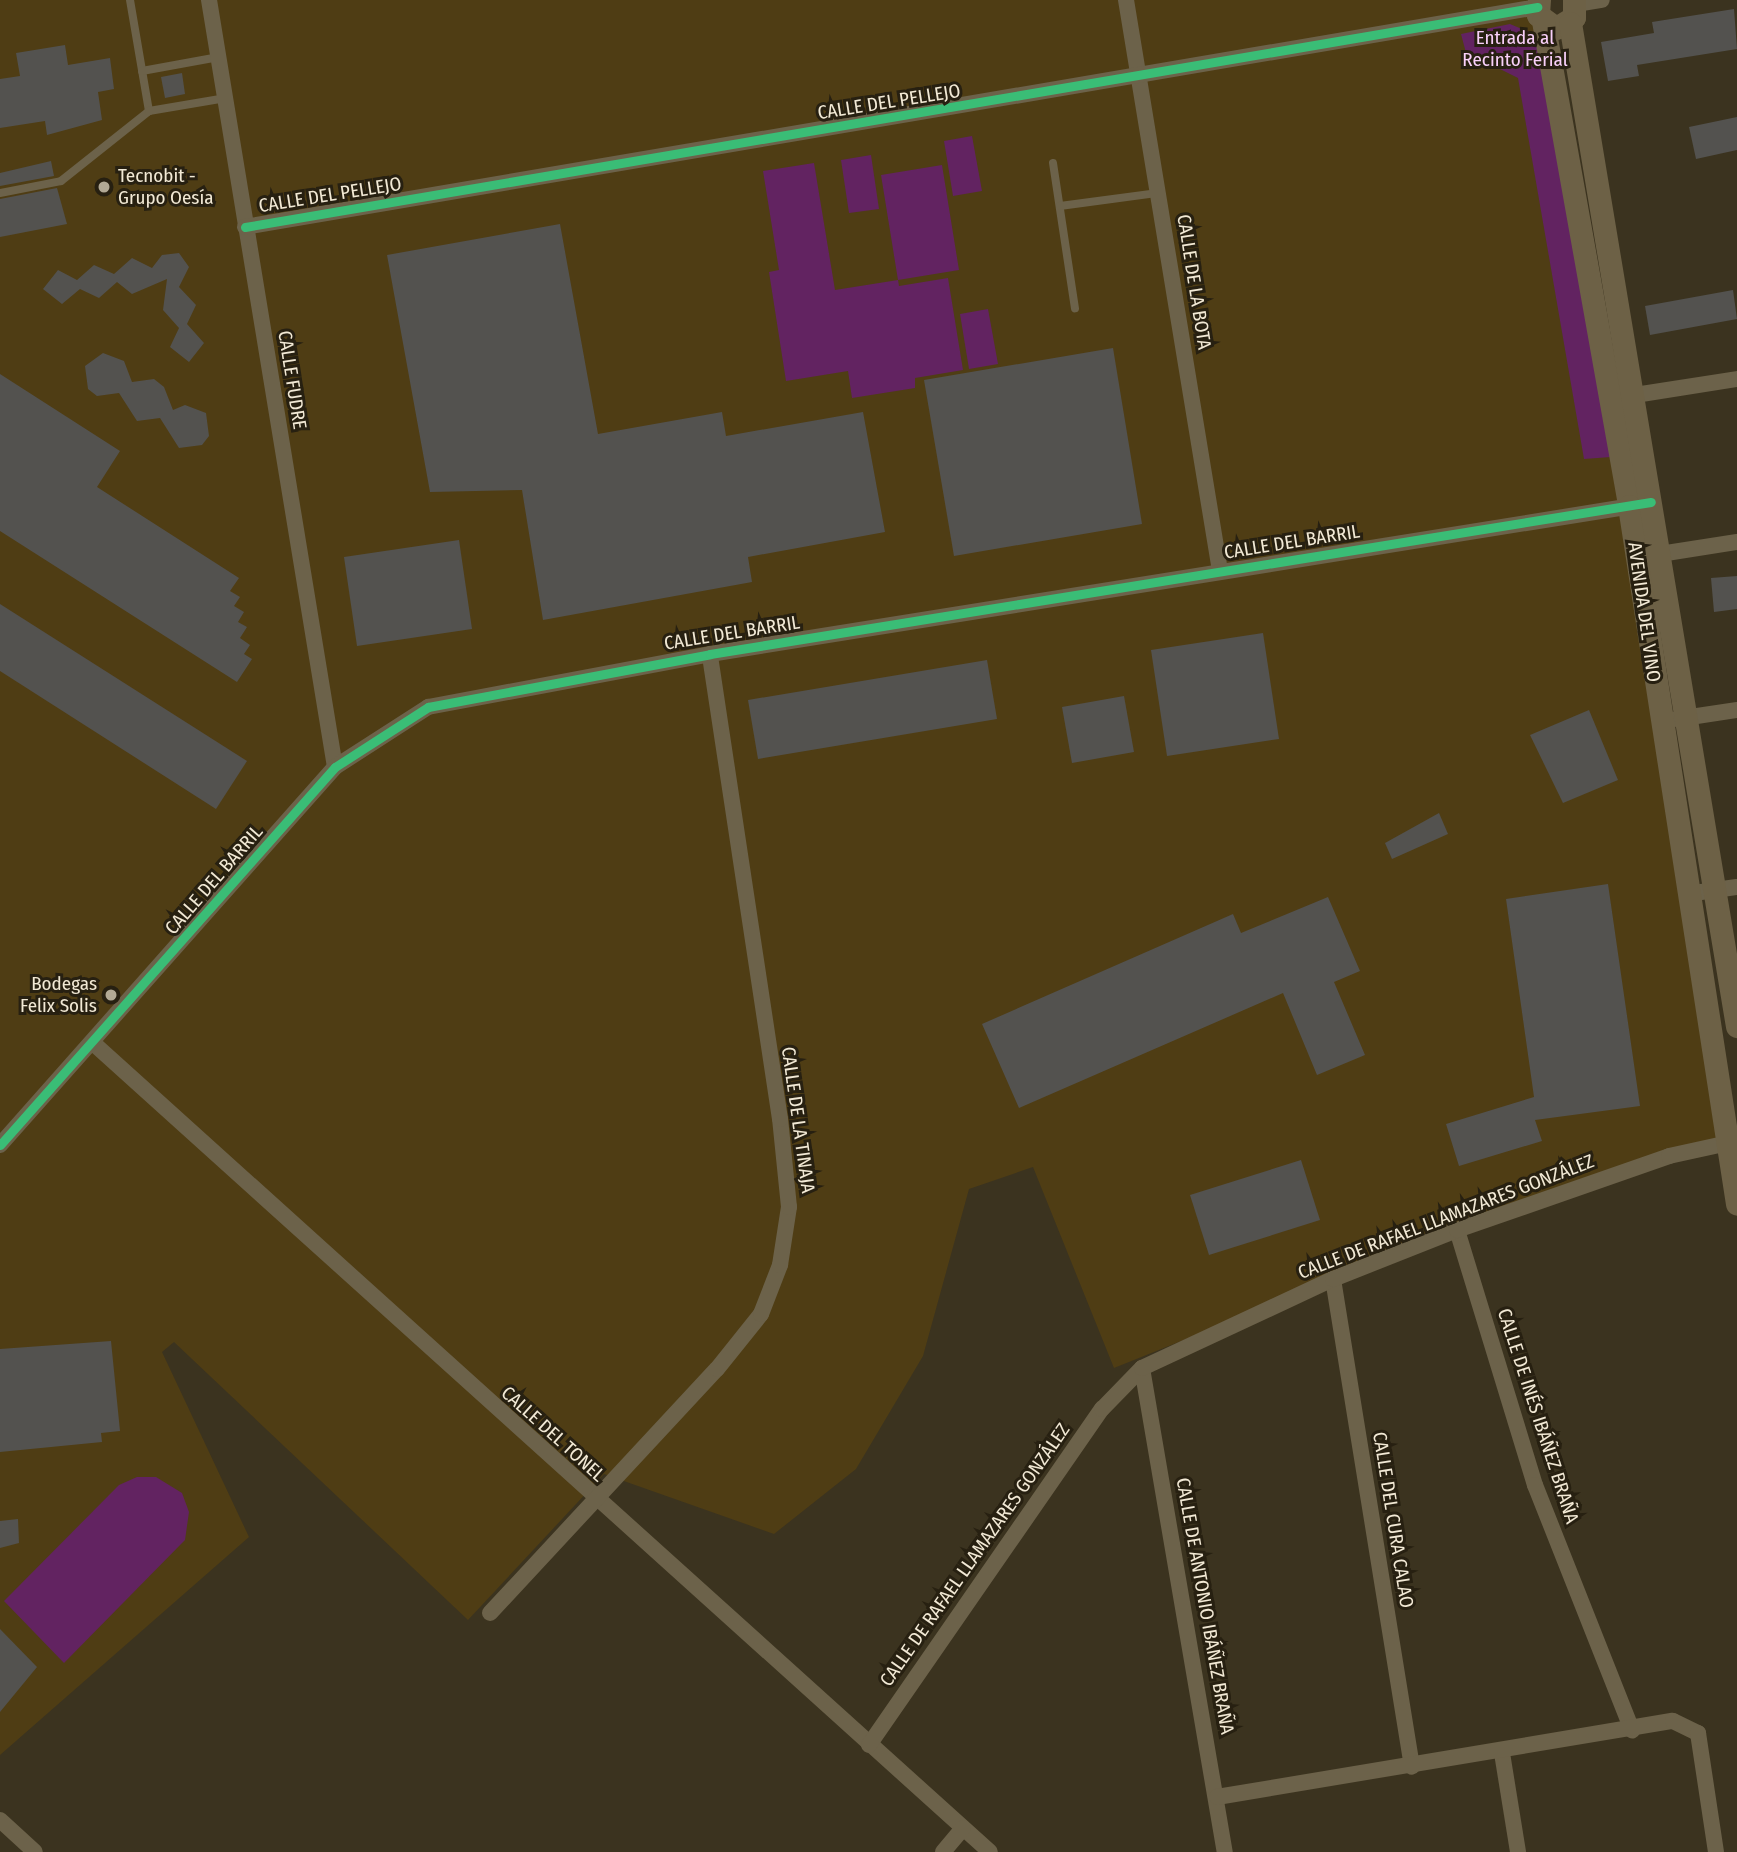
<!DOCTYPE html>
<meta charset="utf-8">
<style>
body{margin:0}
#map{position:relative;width:1737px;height:1852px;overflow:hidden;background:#3b331f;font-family:"Fira Sans Condensed",sans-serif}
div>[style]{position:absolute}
.built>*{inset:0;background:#4f3d14}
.green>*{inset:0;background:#622361}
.building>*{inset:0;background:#53524f}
.lane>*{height:8px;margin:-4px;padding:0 4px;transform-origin:4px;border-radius:4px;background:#6c624a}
.street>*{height:16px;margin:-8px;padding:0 8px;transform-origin:8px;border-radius:8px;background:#6c624a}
.secondary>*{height:23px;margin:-11.5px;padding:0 11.5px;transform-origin:11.5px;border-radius:11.5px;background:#6d6146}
.cycleway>*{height:9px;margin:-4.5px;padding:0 4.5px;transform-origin:4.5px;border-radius:4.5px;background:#3abd76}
.dots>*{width:19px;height:19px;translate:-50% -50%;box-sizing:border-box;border:4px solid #272011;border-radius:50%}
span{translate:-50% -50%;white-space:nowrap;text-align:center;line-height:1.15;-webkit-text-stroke:6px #272011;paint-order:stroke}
.park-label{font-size:19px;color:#f9d0fa}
.street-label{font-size:19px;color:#f2e9d5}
.poi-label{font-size:19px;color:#f2e9d5}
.left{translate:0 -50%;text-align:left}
.right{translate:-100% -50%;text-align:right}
</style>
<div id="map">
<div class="built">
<div style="clip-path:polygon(0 0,1539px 0,1727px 1144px,1457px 1230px,1114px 1368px,1033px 1167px,969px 1189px,923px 1356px,856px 1469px,774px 1534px,604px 1474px,468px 1620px,174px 1342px,162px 1352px,249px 1537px,0 1755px)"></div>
</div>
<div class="green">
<div style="clip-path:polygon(1510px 24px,1541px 37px,1611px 457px,1584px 459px,1518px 78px,1490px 64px,1470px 68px,1461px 34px)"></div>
<div style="clip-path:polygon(972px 136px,982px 191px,953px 196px,944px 141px)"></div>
<div style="clip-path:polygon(871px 155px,879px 209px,849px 213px,841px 160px)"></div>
<div style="clip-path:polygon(814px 163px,835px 290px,898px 280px,881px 175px,942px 165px,959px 270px,898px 280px,899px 286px,948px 278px,963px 370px,915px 378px,915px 388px,852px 398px,848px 371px,786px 381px,769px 272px,779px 270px,763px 171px)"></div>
<div style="clip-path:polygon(988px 309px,998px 364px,969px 369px,960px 314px)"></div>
<div style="clip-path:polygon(137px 1477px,156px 1477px,182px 1493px,189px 1512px,185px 1540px,64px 1663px,4px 1601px,119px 1485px)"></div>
</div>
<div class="building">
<div style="clip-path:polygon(1734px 9px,1737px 49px,1637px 65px,1639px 76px,1608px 81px,1601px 42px,1654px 33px,1652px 22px)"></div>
<div style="clip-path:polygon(65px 45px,68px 65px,110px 58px,114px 89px,98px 92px,102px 120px,47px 135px,45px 121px,0 128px,0 79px,20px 76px,16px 53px)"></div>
<div style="clip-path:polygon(182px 73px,185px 94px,165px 98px,161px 77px)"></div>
<div style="clip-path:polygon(1737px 117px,1737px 150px,1696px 159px,1689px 127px)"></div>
<div style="clip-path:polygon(51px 161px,54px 176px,0 186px,0 173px)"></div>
<div style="clip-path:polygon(57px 188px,67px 224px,0 237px,0 199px)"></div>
<div style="clip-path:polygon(560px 224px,598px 434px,722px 412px,726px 436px,863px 412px,885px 532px,748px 557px,752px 582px,543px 620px,522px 490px,430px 492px,387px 255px)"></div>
<div style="clip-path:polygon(179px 253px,189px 267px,179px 287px,196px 305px,187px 324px,204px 343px,189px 362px,170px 347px,179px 328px,163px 310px,167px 279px,132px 294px,117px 282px,99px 298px,80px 289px,62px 304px,43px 289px,58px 270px,77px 280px,94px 265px,114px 274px,132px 258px,152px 268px,162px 255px)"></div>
<div style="clip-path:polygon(1733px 290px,1737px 319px,1650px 335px,1645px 306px)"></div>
<div style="clip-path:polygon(1113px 348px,1142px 524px,954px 556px,924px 380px)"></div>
<div style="clip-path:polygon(103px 353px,124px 361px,132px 382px,154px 379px,164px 387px,173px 410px,185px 405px,206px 413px,209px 436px,202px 445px,179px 448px,160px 418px,137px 421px,119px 393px,97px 396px,88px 389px,85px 366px)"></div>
<div style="clip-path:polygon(0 374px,120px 451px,97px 487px,239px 578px,230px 591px,240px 597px,234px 606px,244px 612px,238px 622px,247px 627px,240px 638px,250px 645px,244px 654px,252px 659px,237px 682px,0 531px)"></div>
<div style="clip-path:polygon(459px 540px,472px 629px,357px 646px,344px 557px)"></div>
<div style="clip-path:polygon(1737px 576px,1737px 609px,1714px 612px,1711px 578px)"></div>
<div style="clip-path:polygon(0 604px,247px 761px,216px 809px,0 671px)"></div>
<div style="clip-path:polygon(1263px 633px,1279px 739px,1167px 756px,1151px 650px)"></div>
<div style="clip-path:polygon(987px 660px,997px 719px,758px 759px,748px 700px)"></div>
<div style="clip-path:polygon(1124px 696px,1134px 752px,1072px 763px,1062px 707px)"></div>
<div style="clip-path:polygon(1589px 710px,1618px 780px,1563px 803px,1530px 735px)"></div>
<div style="clip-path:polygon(1439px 813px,1448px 834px,1392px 859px,1385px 843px)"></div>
<div style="clip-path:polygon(1608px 884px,1640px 1106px,1535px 1120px,1542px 1141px,1459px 1166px,1446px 1124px,1534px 1097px,1506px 899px)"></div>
<div style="clip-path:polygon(1328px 897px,1360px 971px,1334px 982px,1365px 1055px,1317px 1075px,1283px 993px,1019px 1108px,982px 1024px,1233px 914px,1241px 933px)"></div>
<div style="clip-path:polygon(1301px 1160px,1320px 1220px,1209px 1255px,1190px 1195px)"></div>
<div style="clip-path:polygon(111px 1341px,120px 1431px,101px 1433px,102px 1442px,0 1452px,0 1349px)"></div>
<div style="clip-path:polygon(18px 1519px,19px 1543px,0 1548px,0 1521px)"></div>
<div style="clip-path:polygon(0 1629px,37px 1667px,0 1712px)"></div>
</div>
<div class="lane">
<div style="left:130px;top:0;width:113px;rotate:80.3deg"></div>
<div style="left:142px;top:71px;width:78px;rotate:-10.3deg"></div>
<div style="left:1053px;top:163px;width:147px;rotate:81.4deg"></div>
<div style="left:0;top:193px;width:62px;rotate:-11.1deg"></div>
<div style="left:61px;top:181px;width:112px;rotate:-38.5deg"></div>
<div style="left:149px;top:111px;width:78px;rotate:-9.6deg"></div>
<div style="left:1060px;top:206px;width:99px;rotate:-7.6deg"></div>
</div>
<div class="street">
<div style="left:209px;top:0;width:777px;rotate:80.67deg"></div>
<div style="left:1126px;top:0;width:579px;rotate:80.65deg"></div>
<div style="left:1576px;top:4px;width:26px;rotate:-9deg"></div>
<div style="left:245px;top:227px;width:1311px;rotate:-9.66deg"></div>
<div style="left:1635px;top:395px;width:103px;rotate:-8.9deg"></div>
<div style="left:1660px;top:554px;width:78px;rotate:-8.9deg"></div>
<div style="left:1677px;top:719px;width:61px;rotate:-8.5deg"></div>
<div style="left:1687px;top:894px;width:50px;rotate:-8deg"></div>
<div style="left:92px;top:1042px;width:1209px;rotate:42.05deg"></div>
<div style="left:0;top:1145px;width:505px;rotate:-48.45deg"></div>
<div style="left:335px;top:767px;width:111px;rotate:-32.8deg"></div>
<div style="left:428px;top:707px;width:287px;rotate:-10.6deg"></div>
<div style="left:710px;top:654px;width:940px;rotate:-9.12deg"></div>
<div style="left:1457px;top:1230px;width:267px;rotate:73deg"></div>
<div style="left:1535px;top:1485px;width:264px;rotate:68.4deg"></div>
<div style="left:1333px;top:1279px;width:494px;rotate:80.8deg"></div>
<div style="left:1142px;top:1368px;width:491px;rotate:80.3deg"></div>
<div style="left:490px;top:1613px;width:333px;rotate:-47.1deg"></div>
<div style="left:717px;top:1369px;width:70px;rotate:-51.3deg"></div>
<div style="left:761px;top:1314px;width:53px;rotate:-68.8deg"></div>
<div style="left:780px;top:1265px;width:59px;rotate:-81.2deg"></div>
<div style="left:789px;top:1207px;width:88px;rotate:-95.8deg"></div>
<div style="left:780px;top:1119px;width:470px;rotate:-98.6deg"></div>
<div style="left:869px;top:1745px;width:409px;rotate:-55.3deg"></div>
<div style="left:1102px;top:1409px;width:57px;rotate:-45.7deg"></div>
<div style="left:1142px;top:1368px;width:211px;rotate:-25deg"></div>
<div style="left:1333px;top:1279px;width:133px;rotate:-21.6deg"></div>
<div style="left:1457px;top:1230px;width:225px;rotate:-19.2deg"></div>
<div style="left:1669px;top:1156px;width:70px;rotate:-12.4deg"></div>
<div style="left:1502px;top:1753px;width:100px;rotate:80.8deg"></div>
<div style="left:1217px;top:1797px;width:462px;rotate:-9.5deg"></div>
<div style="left:1673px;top:1721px;width:28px;rotate:26deg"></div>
<div style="left:1698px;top:1733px;width:120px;rotate:81.4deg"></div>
<div style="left:0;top:1820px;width:47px;rotate:42.4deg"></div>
<div style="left:943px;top:1852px;width:31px;rotate:-50deg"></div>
</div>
<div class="secondary">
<div style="left:1539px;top:0;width:15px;rotate:94deg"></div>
<div style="left:1538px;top:15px;width:22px;rotate:36deg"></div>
<div style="left:1556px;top:28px;width:21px;rotate:-31deg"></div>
<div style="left:1574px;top:17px;width:17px;rotate:-90deg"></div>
<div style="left:1543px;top:21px;width:493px;rotate:79.9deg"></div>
<div style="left:1629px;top:506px;width:706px;rotate:81.2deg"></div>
<div style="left:1570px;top:23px;width:1017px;rotate:80.55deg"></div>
</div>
<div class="cycleway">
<div style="left:245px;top:227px;width:1311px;rotate:-9.66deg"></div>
<div style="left:0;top:1145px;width:505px;rotate:-48.45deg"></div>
<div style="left:335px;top:767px;width:111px;rotate:-32.8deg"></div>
<div style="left:428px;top:707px;width:287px;rotate:-10.6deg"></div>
<div style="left:710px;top:654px;width:953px;rotate:-9.18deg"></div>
</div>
<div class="dots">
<div style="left:104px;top:187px;background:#b2a995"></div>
<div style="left:111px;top:995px;background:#b2a995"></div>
</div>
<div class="park-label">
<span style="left:1515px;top:49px">Entrada al<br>Recinto Ferial</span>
</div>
<div class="street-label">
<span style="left:889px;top:102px;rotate:-9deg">CALLE DEL PELLEJO</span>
<span style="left:330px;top:195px;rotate:-9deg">CALLE DEL PELLEJO</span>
<span style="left:1194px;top:282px;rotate:81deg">CALLE DE LA BOTA</span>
<span style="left:292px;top:380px;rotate:81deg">CALLE FUDRE</span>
<span style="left:1292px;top:542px;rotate:-9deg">CALLE DEL BARRIL</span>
<span style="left:1644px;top:612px;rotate:82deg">AVENIDA DEL VINO</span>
<span style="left:732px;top:633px;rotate:-9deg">CALLE DEL BARRIL</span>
<span style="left:214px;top:880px;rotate:-49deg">CALLE DEL BARRIL</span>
<span style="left:798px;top:1120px;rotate:82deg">CALLE DE LA TINAJA</span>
<span style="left:1446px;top:1217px;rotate:-21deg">CALLE DE RAFAEL LLAMAZARES GONZÁLEZ</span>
<span style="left:1538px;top:1416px;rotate:72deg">CALLE DE INÉS IBÁÑEZ BRAÑA</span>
<span style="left:553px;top:1434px;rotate:42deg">CALLE DEL TONEL</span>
<span style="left:1393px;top:1520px;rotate:81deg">CALLE DEL CURA CALAO</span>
<span style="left:975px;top:1555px;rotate:-55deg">CALLE DE RAFAEL LLAMAZARES GONZÁLEZ</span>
<span style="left:1205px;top:1606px;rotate:80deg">CALLE DE ANTONIO IBÁÑEZ BRAÑA</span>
</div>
<div class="poi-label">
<span class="left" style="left:118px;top:187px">Tecnobit -<br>Grupo Oesía</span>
<span class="right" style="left:97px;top:995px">Bodegas<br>Felix Solis</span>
</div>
</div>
